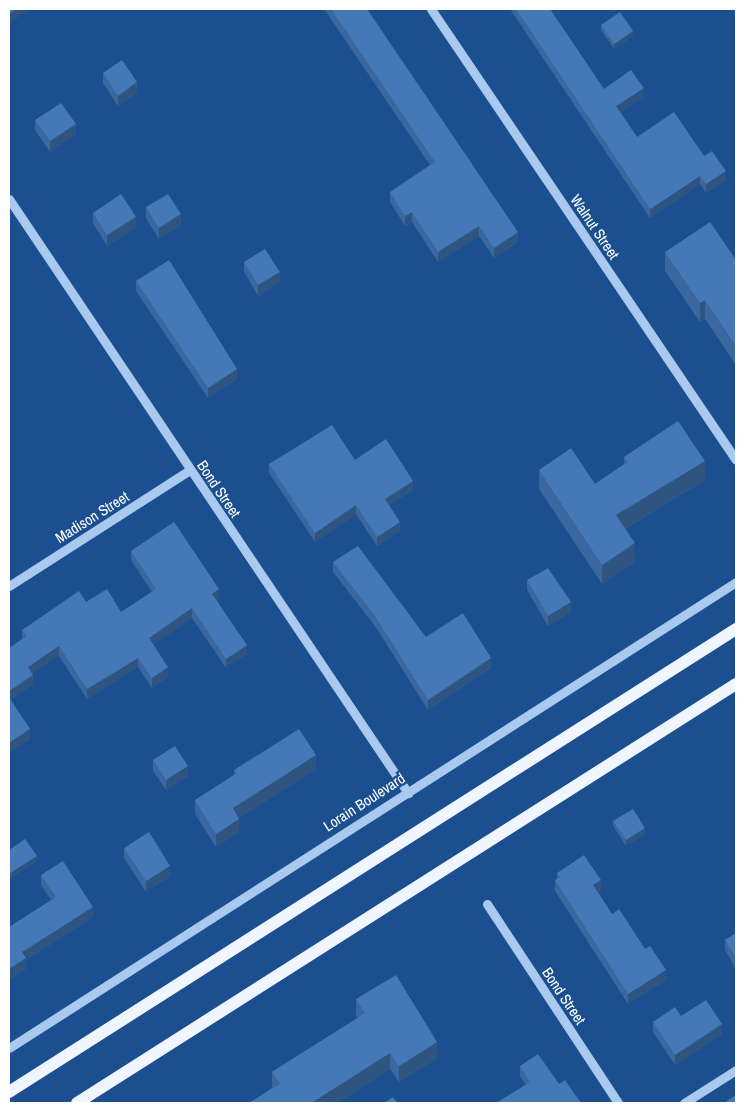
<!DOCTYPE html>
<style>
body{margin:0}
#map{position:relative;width:745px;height:1112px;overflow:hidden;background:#1b4f8f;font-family:"Archivo Narrow",sans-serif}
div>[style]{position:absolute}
.minor>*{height:9px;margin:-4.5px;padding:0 4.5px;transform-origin:4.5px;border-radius:4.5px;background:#a9c9ee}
.major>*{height:12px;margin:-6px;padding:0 6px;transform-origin:6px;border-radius:6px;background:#f0f6ff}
.wall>*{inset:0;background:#3a679d}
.shaded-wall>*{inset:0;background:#305480}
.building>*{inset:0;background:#4478b7}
span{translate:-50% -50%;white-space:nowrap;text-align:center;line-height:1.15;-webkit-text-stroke:4.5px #1b4f8f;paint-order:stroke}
.street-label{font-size:15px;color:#fff}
.frame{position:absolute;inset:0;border:10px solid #fff;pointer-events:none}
</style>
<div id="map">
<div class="minor">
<div style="left:431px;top:9px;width:544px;rotate:55.93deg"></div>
<div style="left:9px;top:199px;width:716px;rotate:56.11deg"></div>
<div style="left:9px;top:586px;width:215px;rotate:-32.7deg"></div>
<div style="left:487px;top:904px;width:238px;rotate:56.6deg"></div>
<div style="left:9px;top:1048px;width:864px;rotate:-32.66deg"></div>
<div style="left:684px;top:1103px;width:62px;rotate:-32.4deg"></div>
</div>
<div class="major">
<div style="left:9px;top:1092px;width:862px;rotate:-32.49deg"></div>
<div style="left:77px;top:1103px;width:781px;rotate:-32.45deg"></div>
</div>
<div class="wall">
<div style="clip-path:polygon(324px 9px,367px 9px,518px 242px,494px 258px,479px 236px,438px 262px,412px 222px,405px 226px,390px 202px,390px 192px,430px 165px)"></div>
<div style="clip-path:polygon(510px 9px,550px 9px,604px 89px,644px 97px,620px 112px,637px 137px,704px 156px,726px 180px,706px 193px,700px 184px,650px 218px)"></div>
<div style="clip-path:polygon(601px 25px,633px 36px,614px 49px,601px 30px)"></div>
<div style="clip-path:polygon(103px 73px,137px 93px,118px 106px,103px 83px)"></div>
<div style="clip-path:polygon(35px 120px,76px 134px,50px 152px,35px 130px)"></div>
<div style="clip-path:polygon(146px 207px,181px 225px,159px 239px,146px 218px)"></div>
<div style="clip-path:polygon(93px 213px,136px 227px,107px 246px,93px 223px)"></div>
<div style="clip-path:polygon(665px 252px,736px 260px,736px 365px,705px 319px,700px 322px,665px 271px)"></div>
<div style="clip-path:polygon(244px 262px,280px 282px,258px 296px,244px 272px)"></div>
<div style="clip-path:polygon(136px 281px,237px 379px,208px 398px,136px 291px)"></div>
<div style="clip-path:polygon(624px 457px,705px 480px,625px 529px,635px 562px,602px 584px,539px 489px,539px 470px,595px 484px,624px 464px)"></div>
<div style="clip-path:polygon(355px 460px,413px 490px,389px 505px,400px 531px,377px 546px,356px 514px,315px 542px,269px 473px,269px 464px)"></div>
<div style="clip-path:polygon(131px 551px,219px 598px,217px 600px,247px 654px,226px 668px,192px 618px,153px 645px,168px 677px,152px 688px,138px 667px,87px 699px,59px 656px,32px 673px,33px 684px,10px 700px,30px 739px,10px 751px,9px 749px,9px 648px,22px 639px,22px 630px,86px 602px,121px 612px,152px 592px,131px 560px)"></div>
<div style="clip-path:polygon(333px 562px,426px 637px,491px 668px,428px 710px,375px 626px,333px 572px)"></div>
<div style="clip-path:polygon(527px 580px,571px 612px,548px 626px,527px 590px)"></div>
<div style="clip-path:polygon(153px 760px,188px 776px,166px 790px,153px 771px)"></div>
<div style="clip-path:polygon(316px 769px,239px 818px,239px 832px,216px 847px,195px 814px,195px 800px,234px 775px,234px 770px)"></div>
<div style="clip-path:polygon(613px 821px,645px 834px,626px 846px,613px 826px)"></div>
<div style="clip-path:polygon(124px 848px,170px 876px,146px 892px,124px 858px)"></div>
<div style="clip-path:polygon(557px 873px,601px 890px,598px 892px,612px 914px,645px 949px,666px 980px,628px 1004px,555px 891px,555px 880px,557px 879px)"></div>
<div style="clip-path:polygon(41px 875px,93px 917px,26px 960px,26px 969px,9px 980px,51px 900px,41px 885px)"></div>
<div style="clip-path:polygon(736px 933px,736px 969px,725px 950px,725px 940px)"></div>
<div style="clip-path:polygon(356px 999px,437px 1058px,399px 1082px,390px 1069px,337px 1103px,249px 1103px,272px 1088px,272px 1072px,358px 1018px,356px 1016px)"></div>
<div style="clip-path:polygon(681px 1016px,722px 1034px,675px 1065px,653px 1032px,653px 1022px)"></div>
<div style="clip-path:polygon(520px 1066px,559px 1084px,525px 1084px,520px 1076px)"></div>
</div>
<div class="shaded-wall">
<div style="clip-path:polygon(16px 9px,30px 9px,9px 23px,9px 32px,9px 14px)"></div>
<div style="clip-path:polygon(633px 31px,633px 36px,614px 49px,614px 44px)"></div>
<div style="clip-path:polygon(137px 82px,137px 93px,118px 106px,118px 96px)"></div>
<div style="clip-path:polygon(644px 88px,644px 97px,616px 115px,616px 106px)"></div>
<div style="clip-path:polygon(76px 124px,76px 134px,50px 152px,50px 141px)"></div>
<div style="clip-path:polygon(726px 171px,726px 180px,706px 193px,706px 184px)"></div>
<div style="clip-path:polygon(700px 176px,700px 184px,650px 218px,650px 209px)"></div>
<div style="clip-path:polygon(412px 212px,412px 222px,405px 226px,405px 216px)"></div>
<div style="clip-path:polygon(181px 214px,181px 225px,159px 239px,159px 228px)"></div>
<div style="clip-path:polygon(136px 217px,136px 227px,107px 246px,107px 235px)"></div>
<div style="clip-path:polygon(479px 226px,479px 236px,438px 262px,438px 252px)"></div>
<div style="clip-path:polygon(518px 232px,518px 242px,494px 258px,494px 248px)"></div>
<div style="clip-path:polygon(280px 272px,280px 282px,258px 296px,258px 285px)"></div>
<div style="clip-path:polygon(705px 300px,705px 319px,700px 322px,700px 303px)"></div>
<div style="clip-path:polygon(237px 369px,237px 379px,208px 398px,208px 388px)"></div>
<div style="clip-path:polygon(705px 461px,705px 480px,616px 534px,616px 515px)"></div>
<div style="clip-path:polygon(413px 481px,413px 490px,385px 508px,385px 499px)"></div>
<div style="clip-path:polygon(356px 505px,356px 514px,315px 542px,315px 533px)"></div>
<div style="clip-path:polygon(400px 522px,400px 531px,377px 546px,377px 537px)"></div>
<div style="clip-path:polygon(635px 543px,635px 562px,602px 584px,602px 565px)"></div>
<div style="clip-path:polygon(219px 589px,219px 598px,212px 603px,212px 594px)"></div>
<div style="clip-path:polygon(571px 602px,571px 612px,548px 626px,548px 616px)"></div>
<div style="clip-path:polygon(192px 608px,192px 618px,149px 648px,149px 638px)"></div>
<div style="clip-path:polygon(247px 645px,247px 654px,226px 668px,226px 659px)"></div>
<div style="clip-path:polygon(59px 646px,59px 656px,28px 676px,28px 667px)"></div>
<div style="clip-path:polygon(138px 658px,138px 667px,87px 699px,87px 689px)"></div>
<div style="clip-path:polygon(491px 658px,491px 668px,428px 710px,428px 700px)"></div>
<div style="clip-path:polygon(168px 667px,168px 677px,152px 688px,152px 678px)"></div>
<div style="clip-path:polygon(33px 675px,33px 684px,9px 701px,9px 691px)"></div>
<div style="clip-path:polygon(30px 729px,30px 739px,10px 751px,10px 742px)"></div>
<div style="clip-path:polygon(316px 755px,316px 769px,233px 822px,233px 808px)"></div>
<div style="clip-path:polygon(188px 766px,188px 776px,166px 790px,166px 780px)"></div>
<div style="clip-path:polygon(239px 819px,239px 832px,216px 847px,216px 834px)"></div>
<div style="clip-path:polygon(645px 828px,645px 834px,626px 846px,626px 840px)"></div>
<div style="clip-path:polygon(37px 856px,37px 861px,9px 880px,9px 874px)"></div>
<div style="clip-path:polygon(170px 866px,170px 876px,146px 892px,146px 881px)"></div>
<div style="clip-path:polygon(601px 880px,601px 890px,593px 895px,593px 885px)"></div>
<div style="clip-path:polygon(93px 907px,93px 917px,26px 960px,26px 969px,9px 980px,9px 969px,22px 952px)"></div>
<div style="clip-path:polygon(666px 970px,666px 980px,628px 1004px,628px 994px)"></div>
<div style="clip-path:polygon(722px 1024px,722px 1034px,675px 1065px,675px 1055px)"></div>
<div style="clip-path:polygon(437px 1042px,437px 1058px,399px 1082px,399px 1066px)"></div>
<div style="clip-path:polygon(390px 1053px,390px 1069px,337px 1103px,311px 1103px)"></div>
</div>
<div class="building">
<div style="clip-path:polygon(9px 9px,16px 9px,9px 14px)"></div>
<div style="clip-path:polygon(331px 9px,367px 9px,518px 232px,494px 248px,479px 226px,438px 252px,412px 212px,405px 216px,390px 192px,435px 162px)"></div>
<div style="clip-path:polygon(516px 9px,550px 9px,604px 89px,631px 70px,644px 88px,616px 106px,637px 137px,674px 112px,704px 156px,712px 151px,726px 171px,706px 184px,700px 176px,650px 209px)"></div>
<div style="clip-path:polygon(620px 12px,633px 31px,614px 44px,601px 25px)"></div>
<div style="clip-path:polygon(122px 60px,137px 82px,118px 96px,103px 73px)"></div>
<div style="clip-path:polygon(61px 103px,76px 124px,50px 141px,35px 120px)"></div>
<div style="clip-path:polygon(121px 194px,136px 217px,107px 235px,93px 213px)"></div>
<div style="clip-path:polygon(168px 194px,181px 214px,159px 228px,146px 207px)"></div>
<div style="clip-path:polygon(710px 222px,736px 260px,736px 346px,705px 300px,700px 303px,665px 252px)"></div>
<div style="clip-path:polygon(265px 249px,280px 272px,258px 285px,244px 262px)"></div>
<div style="clip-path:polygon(169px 260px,237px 369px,208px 388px,136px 281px)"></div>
<div style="clip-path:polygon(678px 421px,705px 461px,616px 515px,635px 543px,602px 565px,539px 470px,571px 448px,595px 484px,628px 462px,624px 457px)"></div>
<div style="clip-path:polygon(332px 425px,355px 460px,386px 439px,413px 481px,385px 499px,400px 522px,377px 537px,356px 505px,315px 533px,269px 464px)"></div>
<div style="clip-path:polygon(174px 522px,219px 589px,212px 594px,247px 645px,226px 659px,192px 608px,149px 638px,168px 667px,152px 678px,138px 658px,87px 689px,59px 646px,28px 667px,33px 675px,9px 691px,9px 648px,27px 636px,22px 630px,79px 591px,86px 602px,107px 589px,121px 612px,156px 589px,131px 551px)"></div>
<div style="clip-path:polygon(358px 546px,426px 637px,463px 613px,491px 658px,428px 700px,375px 616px,333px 562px)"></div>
<div style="clip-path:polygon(548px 568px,571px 602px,548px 616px,527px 580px)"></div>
<div style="clip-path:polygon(9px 697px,30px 729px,10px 742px,9px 740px)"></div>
<div style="clip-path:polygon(299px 729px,316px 755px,233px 808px,239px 819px,216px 834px,195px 800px,237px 773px,234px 770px)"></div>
<div style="clip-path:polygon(175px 746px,188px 766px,166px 780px,153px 760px)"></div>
<div style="clip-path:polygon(633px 809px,645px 828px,626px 840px,613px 821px)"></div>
<div style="clip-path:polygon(149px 832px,170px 866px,146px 881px,124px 848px)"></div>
<div style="clip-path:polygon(25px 839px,37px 856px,9px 874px,9px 850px)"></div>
<div style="clip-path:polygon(584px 855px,601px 880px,593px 885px,612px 914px,619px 909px,645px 949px,650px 946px,666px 970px,628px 994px,555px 880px,560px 877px,557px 873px)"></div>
<div style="clip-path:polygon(63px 861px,93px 907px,22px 952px,26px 958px,9px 969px,9px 927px,56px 897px,41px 875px)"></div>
<div style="clip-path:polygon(736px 933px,736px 958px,725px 940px)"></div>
<div style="clip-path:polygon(396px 975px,437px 1042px,399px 1066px,390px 1053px,311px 1103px,249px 1103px,280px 1084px,272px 1072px,365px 1013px,356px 999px)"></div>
<div style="clip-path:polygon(706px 1000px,722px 1024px,675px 1055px,653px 1022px,675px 1007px,681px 1016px)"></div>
<div style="clip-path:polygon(538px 1054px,559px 1084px,565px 1080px,581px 1103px,496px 1103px,530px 1082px,520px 1066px)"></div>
<div style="clip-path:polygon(736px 1095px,736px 1103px,724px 1103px)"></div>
<div style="clip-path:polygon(393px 1097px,397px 1103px,384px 1103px)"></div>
</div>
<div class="street-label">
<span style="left:595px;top:227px;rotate:56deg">Walnut Street</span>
<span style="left:219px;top:489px;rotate:56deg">Bond Street</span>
<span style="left:92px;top:517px;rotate:-32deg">Madison Street</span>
<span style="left:364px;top:802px;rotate:-33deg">Lorain Boulevard</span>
<span style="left:564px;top:996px;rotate:56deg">Bond Street</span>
</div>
<div class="frame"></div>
</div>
